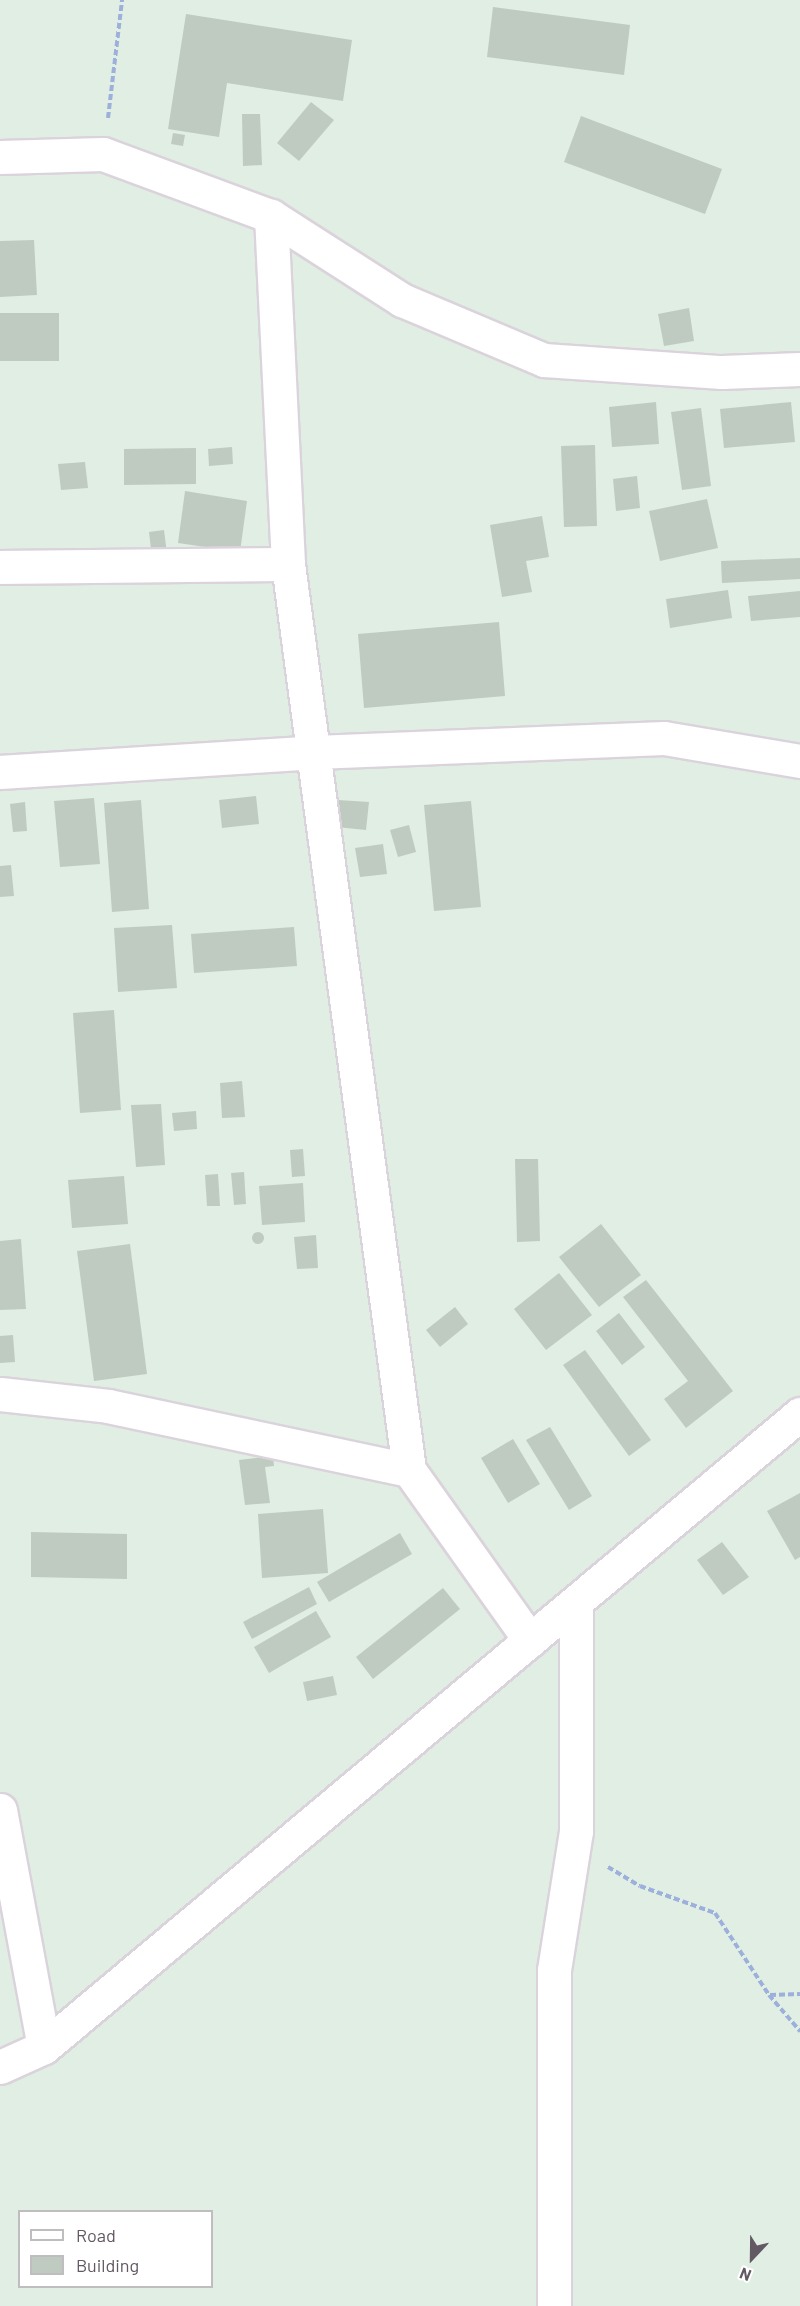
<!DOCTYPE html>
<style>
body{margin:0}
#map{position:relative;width:800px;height:2306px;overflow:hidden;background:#e0eee3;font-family:Barlow,sans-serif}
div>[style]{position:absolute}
.building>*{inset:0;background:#bfcbc0}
.round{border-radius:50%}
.path>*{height:4px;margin-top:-2px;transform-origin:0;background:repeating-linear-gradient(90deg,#9cb0db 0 6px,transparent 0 9px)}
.roads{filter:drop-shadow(2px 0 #dbd3db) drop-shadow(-2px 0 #dbd3db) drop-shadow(0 2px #dbd3db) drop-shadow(0 -2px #dbd3db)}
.street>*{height:33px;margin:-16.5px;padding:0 16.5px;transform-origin:16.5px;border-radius:16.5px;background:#fff}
span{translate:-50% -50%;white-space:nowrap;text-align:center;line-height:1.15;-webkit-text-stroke:4.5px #fff;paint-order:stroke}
.legend{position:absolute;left:18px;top:2210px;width:195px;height:78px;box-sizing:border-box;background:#fff;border:2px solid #c0bdc1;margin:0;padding:8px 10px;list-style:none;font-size:18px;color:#625963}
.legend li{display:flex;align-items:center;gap:12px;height:30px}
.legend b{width:30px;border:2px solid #c0bdc1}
.north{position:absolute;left:722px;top:2228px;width:60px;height:60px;-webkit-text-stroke:4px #fff;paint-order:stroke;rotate:202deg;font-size:16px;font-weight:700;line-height:24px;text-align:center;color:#625963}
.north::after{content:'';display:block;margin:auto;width:21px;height:27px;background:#625963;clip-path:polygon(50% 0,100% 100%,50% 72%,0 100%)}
</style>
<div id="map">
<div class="building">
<div style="clip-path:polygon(493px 7px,630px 25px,624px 75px,487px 57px)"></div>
<div style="clip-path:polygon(186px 14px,352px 40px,343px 101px,227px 83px,219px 137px,168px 129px)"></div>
<div style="clip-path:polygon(311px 102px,334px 120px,299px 161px,277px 143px)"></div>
<div style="clip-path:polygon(242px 114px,260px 114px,262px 165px,243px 166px)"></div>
<div style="clip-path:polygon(581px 116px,722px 169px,705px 214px,564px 162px)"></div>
<div style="clip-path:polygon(173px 133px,185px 135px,183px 146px,171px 144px)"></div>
<div style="clip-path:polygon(34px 240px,37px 295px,0 297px,0 241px)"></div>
<div style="clip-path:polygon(689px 308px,694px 341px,664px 346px,658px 314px)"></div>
<div style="clip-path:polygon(0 313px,59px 313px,59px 361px,0 361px)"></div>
<div style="clip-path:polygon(656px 402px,659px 444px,612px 447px,609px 407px)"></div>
<div style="clip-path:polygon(791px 402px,795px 442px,724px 448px,720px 409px)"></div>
<div style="clip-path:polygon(701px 408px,711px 486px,682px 490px,671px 412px)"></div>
<div style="clip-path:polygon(595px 445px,597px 526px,564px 527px,561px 446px)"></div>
<div style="clip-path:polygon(232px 447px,233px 464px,209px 466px,208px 449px)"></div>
<div style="clip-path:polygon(196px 448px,196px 484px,124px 485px,124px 449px)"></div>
<div style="clip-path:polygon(85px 462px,88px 488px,61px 490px,58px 464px)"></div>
<div style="clip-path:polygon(637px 476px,640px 508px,616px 511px,613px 479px)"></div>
<div style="clip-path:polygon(185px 491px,247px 501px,240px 552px,178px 543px)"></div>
<div style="clip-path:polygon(707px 499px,718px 548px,660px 561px,649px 511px)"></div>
<div style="clip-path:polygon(542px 516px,549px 557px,526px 561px,532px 592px,502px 597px,490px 525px)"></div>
<div style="clip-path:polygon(164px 530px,167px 554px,152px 557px,149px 532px)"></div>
<div style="clip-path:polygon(800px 558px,800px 579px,722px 583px,721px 561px)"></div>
<div style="clip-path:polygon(728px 590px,732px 618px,670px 628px,666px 599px)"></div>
<div style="clip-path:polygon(800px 591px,800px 617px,751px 621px,748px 596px)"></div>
<div style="clip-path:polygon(499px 622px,505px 696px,364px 708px,358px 634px)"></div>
<div style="clip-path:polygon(256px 796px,259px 824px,222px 828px,219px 800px)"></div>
<div style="clip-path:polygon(94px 798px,100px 864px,60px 867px,54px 801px)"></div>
<div style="clip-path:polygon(141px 800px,149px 909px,112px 912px,104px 803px)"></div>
<div style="clip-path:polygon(338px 800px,369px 802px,366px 830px,336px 827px)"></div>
<div style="clip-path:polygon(471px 801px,481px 907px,434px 911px,424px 805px)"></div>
<div style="clip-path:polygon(25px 802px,27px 831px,13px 832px,10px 804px)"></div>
<div style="clip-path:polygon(409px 825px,416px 852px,398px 857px,390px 830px)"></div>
<div style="clip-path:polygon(383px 844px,387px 874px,360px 877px,355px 848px)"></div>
<div style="clip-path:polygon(11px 865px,14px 896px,0 897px,0 866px)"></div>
<div style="clip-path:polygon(172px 925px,177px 988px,118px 992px,114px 928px)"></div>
<div style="clip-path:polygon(294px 927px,297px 966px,194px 973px,191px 934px)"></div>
<div style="clip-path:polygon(114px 1010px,121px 1110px,80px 1113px,73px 1013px)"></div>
<div style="clip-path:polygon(242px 1081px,245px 1117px,222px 1118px,220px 1083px)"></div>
<div style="clip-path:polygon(161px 1104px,165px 1165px,136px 1167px,131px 1105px)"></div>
<div style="clip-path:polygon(196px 1111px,197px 1129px,174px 1131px,172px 1113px)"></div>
<div style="clip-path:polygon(303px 1149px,305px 1176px,292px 1177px,290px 1150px)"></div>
<div style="clip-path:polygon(515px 1159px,538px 1159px,540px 1241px,517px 1242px)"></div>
<div style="clip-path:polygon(244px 1172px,246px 1204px,234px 1205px,231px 1173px)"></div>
<div style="clip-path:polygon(218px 1174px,220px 1206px,207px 1206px,205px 1175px)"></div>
<div style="clip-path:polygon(124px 1176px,128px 1224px,72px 1228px,68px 1180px)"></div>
<div style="clip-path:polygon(303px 1183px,305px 1222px,262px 1225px,259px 1186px)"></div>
<div style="clip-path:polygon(601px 1224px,641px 1275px,599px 1307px,559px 1257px)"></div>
<div class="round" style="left:252px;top:1232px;width:12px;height:12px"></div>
<div style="clip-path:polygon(316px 1235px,318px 1268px,297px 1269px,294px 1237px)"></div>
<div style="clip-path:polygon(21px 1239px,26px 1309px,0 1310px,0 1241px)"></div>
<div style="clip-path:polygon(130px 1244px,147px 1374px,94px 1381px,77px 1251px)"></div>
<div style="clip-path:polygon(559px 1273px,592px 1315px,546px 1350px,514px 1309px)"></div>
<div style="clip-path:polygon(646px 1280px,733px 1391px,686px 1428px,664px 1399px,688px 1381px,623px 1297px)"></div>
<div style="clip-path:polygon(455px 1307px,468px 1324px,440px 1347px,426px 1330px)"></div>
<div style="clip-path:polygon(619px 1313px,645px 1347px,622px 1365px,596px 1331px)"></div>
<div style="clip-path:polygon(13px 1335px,15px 1362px,0 1363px,0 1336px)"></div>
<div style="clip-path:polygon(585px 1350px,651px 1440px,629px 1456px,563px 1365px)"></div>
<div style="clip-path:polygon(550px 1427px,592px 1496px,569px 1510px,526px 1440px)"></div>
<div style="clip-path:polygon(513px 1439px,540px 1484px,508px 1503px,481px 1458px)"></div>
<div style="clip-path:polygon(273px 1456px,274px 1466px,265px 1467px,270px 1503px,245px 1505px,239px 1460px)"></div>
<div style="clip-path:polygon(800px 1493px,800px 1557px,795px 1560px,767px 1511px)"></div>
<div style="clip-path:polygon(323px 1509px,328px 1573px,262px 1578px,258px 1514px)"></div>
<div style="clip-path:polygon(31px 1532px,127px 1534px,127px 1579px,31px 1577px)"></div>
<div style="clip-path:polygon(400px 1533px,412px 1554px,329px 1602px,317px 1582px)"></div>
<div style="clip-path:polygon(722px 1542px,749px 1577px,723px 1595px,697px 1560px)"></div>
<div style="clip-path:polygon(309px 1587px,317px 1604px,252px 1639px,243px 1622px)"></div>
<div style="clip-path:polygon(443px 1588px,460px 1609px,373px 1679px,356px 1657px)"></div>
<div style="clip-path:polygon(316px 1611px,331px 1637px,269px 1673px,254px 1647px)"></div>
<div style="clip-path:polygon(333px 1676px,337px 1695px,307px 1701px,303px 1682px)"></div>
</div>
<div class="path">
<div style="left:108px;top:118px;width:119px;rotate:-83.2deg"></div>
<div style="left:608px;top:1867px;width:37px;rotate:31deg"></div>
<div style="left:640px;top:1886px;width:80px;rotate:19.8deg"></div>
<div style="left:715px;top:1913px;width:98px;rotate:56.6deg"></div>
<div style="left:769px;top:1995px;width:48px;rotate:49.3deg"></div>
<div style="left:770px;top:1995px;width:30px;rotate:-2deg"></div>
</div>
<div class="roads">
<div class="street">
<div style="left:0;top:157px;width:103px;rotate:-1.7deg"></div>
<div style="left:103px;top:154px;width:179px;rotate:20.3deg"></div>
<div style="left:271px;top:216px;width:156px;rotate:32.7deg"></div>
<div style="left:402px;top:300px;width:154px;rotate:22.9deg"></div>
<div style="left:544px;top:360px;width:178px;rotate:3.9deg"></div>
<div style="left:722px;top:372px;width:78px;rotate:-2.2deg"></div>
<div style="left:271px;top:216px;width:348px;rotate:87.2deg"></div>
<div style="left:288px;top:564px;width:914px;rotate:82.39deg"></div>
<div style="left:409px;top:1470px;width:209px;rotate:54.6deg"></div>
<div style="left:0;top:567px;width:288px;rotate:-0.6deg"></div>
<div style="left:0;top:772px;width:316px;rotate:-3.6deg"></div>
<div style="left:315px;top:752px;width:349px;rotate:-2.3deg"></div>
<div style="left:664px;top:738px;width:138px;rotate:9.6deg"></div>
<div style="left:0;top:1394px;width:109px;rotate:6.3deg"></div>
<div style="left:108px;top:1406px;width:308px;rotate:12deg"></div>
<div style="left:0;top:1810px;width:241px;rotate:79.5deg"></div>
<div style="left:0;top:2067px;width:48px;rotate:-24.4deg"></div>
<div style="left:44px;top:2047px;width:986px;rotate:-39.94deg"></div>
<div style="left:554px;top:2306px;width:336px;rotate:-90deg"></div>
<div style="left:554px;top:1970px;width:141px;rotate:-81deg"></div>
<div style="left:576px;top:1831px;width:228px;rotate:-90deg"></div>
</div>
</div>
<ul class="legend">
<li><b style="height:8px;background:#fff"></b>Road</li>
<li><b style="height:16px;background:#bfcbc0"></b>Building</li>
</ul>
<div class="north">N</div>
</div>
